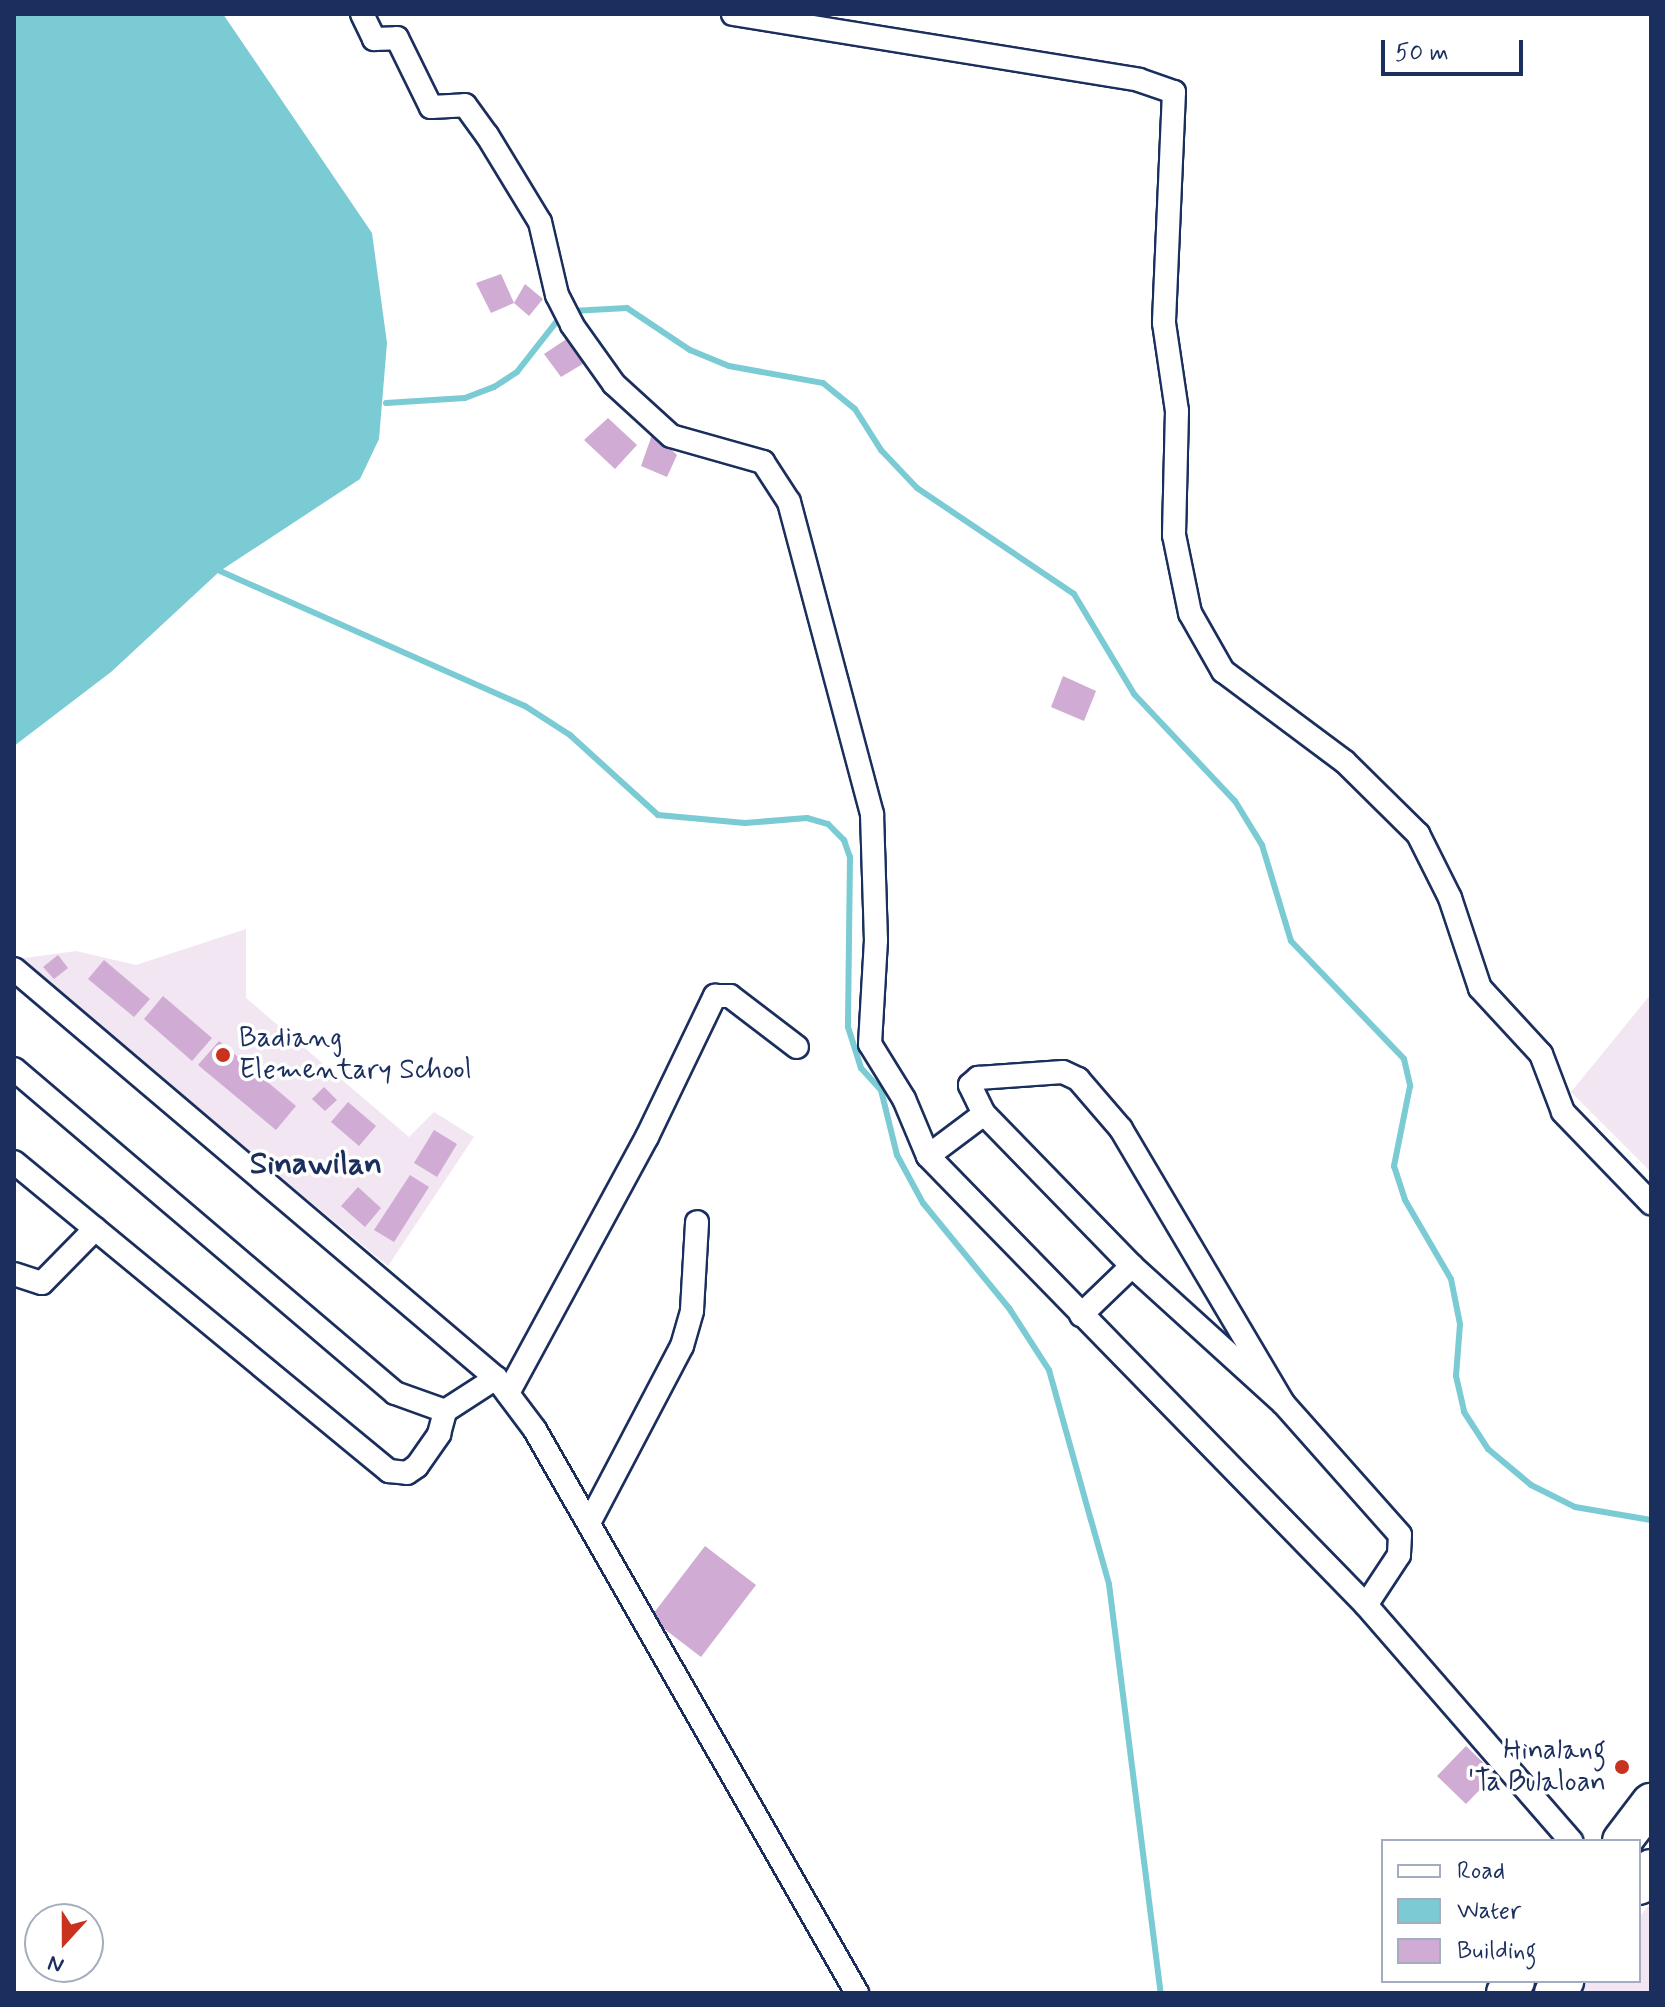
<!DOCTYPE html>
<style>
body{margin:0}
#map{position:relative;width:1665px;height:2007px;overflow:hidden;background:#fff;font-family:Mynerve,sans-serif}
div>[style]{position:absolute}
.built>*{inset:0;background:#f1e6f2}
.water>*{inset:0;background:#7acbd3}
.stream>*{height:6px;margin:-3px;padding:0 3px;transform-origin:3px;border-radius:3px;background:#7acbd3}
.building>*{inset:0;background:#d0abd4}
.roads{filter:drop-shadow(2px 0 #1b2f5e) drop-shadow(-2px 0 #1b2f5e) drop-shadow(0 2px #1b2f5e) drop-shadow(0 -2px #1b2f5e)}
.minor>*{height:22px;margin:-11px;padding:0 11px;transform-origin:11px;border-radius:11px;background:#fff}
.trunk>*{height:38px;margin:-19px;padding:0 19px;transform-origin:19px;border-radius:19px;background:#fff}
.dots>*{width:22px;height:22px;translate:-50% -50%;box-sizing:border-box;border:4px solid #fff;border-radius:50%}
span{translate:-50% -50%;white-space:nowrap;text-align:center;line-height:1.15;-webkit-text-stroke:7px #fff;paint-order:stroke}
.poi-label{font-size:28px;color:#1b2f5e}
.left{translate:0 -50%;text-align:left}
.right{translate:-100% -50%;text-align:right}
.quarter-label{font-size:32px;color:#1b2f5e;font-weight:700}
.frame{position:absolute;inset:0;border:16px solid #1b2f5e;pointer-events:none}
.legend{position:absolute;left:1381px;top:1839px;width:260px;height:144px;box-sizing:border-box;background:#fff;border:2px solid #a4acbf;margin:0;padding:10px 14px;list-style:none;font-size:24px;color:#1b2f5e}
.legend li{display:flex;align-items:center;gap:16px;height:40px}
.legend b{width:40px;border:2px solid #a4acbf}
.north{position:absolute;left:24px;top:1903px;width:80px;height:80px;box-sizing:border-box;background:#fff;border:2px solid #a4acbf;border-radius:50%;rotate:201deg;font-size:22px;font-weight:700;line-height:32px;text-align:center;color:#1b2f5e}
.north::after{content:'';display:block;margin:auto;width:28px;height:36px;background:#c8321e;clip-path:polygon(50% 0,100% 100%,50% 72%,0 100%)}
.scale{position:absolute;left:1381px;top:40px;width:142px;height:36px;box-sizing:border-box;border:4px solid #1b2f5e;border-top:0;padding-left:10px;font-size:24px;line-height:28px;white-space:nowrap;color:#1b2f5e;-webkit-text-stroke:6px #fff;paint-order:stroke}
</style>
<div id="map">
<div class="built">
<div style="clip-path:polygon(246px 929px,246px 998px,409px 1137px,434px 1112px,474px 1137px,388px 1266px,17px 959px,76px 951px,136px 965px)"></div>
<div style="clip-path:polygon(1651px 994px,1651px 1172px,1571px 1092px)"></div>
<div style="clip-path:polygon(1651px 1903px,1651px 1993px,1581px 1993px,1586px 1981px,1639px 1981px,1639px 1917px)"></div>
</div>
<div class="water">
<div style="clip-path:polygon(14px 14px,223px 14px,372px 233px,387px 343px,379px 439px,360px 479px,220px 571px,111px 672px,14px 746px)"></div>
</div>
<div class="stream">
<div style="left:572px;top:311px;width:55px;rotate:-3.1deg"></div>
<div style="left:627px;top:308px;width:76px;rotate:33.7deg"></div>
<div style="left:690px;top:350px;width:42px;rotate:22.3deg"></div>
<div style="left:729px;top:366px;width:96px;rotate:10.3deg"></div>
<div style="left:823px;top:383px;width:41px;rotate:39.1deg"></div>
<div style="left:855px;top:409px;width:49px;rotate:57.6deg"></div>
<div style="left:881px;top:450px;width:52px;rotate:46.5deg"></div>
<div style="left:917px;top:488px;width:189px;rotate:34deg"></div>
<div style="left:1074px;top:594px;width:117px;rotate:59deg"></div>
<div style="left:1134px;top:694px;width:147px;rotate:46.7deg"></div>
<div style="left:1235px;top:801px;width:52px;rotate:58.5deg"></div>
<div style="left:1262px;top:845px;width:100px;rotate:73.2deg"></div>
<div style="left:1291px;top:941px;width:163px;rotate:46.2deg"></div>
<div style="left:1404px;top:1059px;width:28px;rotate:77deg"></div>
<div style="left:1410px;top:1086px;width:82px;rotate:101.3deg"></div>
<div style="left:1394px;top:1166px;width:36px;rotate:72deg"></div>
<div style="left:1405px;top:1200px;width:91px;rotate:59.8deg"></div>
<div style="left:1451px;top:1279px;width:46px;rotate:78.7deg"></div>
<div style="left:1460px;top:1324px;width:52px;rotate:94.4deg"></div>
<div style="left:1456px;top:1376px;width:37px;rotate:77deg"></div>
<div style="left:1464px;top:1412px;width:44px;rotate:57deg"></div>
<div style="left:1488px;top:1449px;width:56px;rotate:39.9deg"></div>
<div style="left:1531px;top:1485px;width:49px;rotate:26.6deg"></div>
<div style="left:1575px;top:1507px;width:77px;rotate:9.7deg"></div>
<div style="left:386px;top:403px;width:79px;rotate:-3.6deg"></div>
<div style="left:465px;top:398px;width:31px;rotate:-21deg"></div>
<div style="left:494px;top:387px;width:27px;rotate:-33deg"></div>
<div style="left:517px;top:372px;width:65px;rotate:-51.9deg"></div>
<div style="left:220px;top:571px;width:334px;rotate:23.9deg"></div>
<div style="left:525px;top:706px;width:54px;rotate:32.8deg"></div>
<div style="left:570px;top:735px;width:119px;rotate:42.3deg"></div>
<div style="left:658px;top:815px;width:87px;rotate:5.3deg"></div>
<div style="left:745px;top:823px;width:62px;rotate:-4.6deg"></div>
<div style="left:807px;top:818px;width:22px;rotate:16deg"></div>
<div style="left:828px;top:824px;width:23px;rotate:45deg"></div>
<div style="left:844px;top:840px;width:18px;rotate:71deg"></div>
<div style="left:850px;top:857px;width:170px;rotate:90.7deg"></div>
<div style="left:848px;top:1027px;width:43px;rotate:72.4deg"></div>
<div style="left:861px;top:1068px;width:30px;rotate:48deg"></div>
<div style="left:881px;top:1090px;width:67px;rotate:76.2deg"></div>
<div style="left:897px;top:1155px;width:55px;rotate:61.6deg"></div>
<div style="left:923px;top:1203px;width:136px;rotate:50.7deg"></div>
<div style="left:1009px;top:1308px;width:74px;rotate:57.2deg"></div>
<div style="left:1049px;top:1370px;width:156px;rotate:74.4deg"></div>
<div style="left:1091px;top:1520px;width:66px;rotate:74.3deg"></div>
<div style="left:1109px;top:1584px;width:412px;rotate:82.8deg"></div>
</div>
<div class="building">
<div style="clip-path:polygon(501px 274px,514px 303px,491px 313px,476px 283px)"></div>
<div style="clip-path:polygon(525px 284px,543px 299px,529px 316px,514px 303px)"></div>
<div style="clip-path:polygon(568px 338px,586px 362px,561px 377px,544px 354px)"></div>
<div style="clip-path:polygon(608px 418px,637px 445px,615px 469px,584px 440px)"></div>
<div style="clip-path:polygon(653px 432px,677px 455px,667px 477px,641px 466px)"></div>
<div style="clip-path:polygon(1063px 676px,1096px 691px,1084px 721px,1051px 707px)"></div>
<div style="clip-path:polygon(58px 955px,68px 968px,54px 979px,43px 967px)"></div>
<div style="clip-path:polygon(104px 960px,150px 999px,134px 1017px,88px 979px)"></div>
<div style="clip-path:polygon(163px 996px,212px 1038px,192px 1061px,144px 1019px)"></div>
<div style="clip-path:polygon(219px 1041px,296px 1106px,276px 1130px,198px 1065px)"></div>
<div style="clip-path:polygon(324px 1087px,337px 1100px,325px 1111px,312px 1099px)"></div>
<div style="clip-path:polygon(348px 1102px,376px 1126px,359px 1146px,331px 1122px)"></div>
<div style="clip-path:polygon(434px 1130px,457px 1144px,437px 1177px,414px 1163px)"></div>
<div style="clip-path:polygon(410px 1175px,429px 1187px,394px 1242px,374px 1230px)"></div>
<div style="clip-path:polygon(358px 1187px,381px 1208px,365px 1227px,341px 1206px)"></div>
<div style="clip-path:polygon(705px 1546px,756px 1585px,701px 1657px,650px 1618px)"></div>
<div style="clip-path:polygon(1466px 1746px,1495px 1774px,1466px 1804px,1437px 1776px)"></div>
</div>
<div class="roads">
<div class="minor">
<div style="left:362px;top:14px;width:28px;rotate:64deg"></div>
<div style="left:374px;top:39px;width:23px;rotate:-2deg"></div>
<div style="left:397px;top:38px;width:77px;rotate:63.8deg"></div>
<div style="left:431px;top:107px;width:34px;rotate:-3deg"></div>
<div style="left:465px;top:105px;width:37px;rotate:54deg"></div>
<div style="left:487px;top:135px;width:102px;rotate:58.7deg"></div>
<div style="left:540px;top:222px;width:75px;rotate:76.9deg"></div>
<div style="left:557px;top:295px;width:34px;rotate:63deg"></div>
<div style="left:572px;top:325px;width:72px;rotate:54.6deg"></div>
<div style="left:614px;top:384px;width:77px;rotate:42.4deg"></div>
<div style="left:671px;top:436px;width:96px;rotate:15.8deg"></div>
<div style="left:763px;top:462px;width:48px;rotate:57deg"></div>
<div style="left:789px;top:502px;width:323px;rotate:75.1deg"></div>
<div style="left:872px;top:814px;width:126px;rotate:88.2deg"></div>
<div style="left:876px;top:940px;width:104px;rotate:93.3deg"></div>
<div style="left:870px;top:1044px;width:65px;rotate:58.3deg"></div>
<div style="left:904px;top:1099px;width:62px;rotate:67.2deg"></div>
<div style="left:928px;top:1156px;width:627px;rotate:45.71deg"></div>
<div style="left:1366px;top:1605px;width:313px;rotate:49deg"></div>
<div style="left:733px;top:14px;width:411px;rotate:9.2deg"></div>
<div style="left:1139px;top:80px;width:37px;rotate:19deg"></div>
<div style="left:1174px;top:92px;width:231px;rotate:92.5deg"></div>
<div style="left:1164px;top:323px;width:89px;rotate:81.6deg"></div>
<div style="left:1177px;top:411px;width:124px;rotate:91.4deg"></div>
<div style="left:1174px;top:535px;width:80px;rotate:78.4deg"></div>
<div style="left:1190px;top:613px;width:67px;rotate:60.4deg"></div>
<div style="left:1223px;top:671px;width:152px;rotate:36.7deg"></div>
<div style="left:1345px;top:762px;width:103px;rotate:44.6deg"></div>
<div style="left:1418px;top:834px;width:72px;rotate:63.4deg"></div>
<div style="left:1450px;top:898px;width:95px;rotate:71.6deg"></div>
<div style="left:1480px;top:988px;width:90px;rotate:47.3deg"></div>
<div style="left:1541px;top:1054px;width:62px;rotate:69.2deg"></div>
<div style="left:1563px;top:1112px;width:127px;rotate:46deg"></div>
<div style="left:14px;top:969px;width:632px;rotate:40.32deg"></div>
<div style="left:14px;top:1069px;width:500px;rotate:40.38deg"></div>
<div style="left:395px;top:1393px;width:53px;rotate:19.8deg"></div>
<div style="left:445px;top:1411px;width:61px;rotate:-32.9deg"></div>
<div style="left:496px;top:1378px;width:65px;rotate:53.1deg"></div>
<div style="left:535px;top:1430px;width:649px;rotate:60.23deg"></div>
<div style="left:928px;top:1156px;width:70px;rotate:-36.9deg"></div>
<div style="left:14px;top:1162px;width:486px;rotate:39.5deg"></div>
<div style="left:389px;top:1471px;width:18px;rotate:6deg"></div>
<div style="left:407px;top:1473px;width:12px;rotate:-35deg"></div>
<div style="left:417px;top:1466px;width:39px;rotate:-55deg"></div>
<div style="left:439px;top:1434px;width:24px;rotate:-75deg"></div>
<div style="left:14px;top:1274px;width:29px;rotate:18deg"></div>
<div style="left:42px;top:1283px;width:76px;rotate:-45.5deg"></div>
<div style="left:1081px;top:1315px;width:71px;rotate:-43.9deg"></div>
<div style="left:508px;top:1393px;width:291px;rotate:-61.5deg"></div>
<div style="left:647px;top:1137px;width:157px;rotate:-64.3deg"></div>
<div style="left:715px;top:996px;width:15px"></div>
<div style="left:730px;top:996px;width:84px;rotate:37.3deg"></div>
<div style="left:1283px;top:1403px;width:204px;rotate:-137.8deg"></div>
<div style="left:1132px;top:1266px;width:212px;rotate:-134.2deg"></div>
<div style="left:984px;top:1114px;width:32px;rotate:-116deg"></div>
<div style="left:970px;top:1085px;width:11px;rotate:-41deg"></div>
<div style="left:978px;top:1078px;width:85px;rotate:-4deg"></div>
<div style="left:1063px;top:1072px;width:17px;rotate:25deg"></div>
<div style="left:1078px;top:1079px;width:66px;rotate:49.3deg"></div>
<div style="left:1121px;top:1129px;width:318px;rotate:59.4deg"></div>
<div style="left:1283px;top:1403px;width:176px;rotate:48.4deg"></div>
<div style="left:1400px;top:1535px;width:20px;rotate:93deg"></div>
<div style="left:1399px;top:1555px;width:60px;rotate:123.4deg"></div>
<div style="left:589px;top:1523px;width:200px;rotate:-62.3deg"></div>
<div style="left:682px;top:1346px;width:37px;rotate:-74deg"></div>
<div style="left:692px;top:1310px;width:88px;rotate:-86.7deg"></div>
</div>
<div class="trunk">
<div style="left:1622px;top:1841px;width:48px;rotate:-52.7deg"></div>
<div style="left:1639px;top:1885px;width:20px;rotate:-53deg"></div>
<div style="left:1506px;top:1993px;width:15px;rotate:-53deg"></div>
<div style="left:1554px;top:1993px;width:16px;rotate:-50deg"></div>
</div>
</div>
<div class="dots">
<div style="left:223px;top:1055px;background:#c8321e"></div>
<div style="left:1622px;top:1767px;background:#c8321e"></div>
</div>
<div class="poi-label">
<span class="left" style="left:239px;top:1055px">Badiang<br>Elementary School</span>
<span class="right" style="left:1606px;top:1767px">Hinalang<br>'Ta Bulaloan</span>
</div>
<div class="quarter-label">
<span style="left:316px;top:1164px">Sinawilan</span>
</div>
<div class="frame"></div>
<ul class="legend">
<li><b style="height:10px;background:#fff"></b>Road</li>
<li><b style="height:22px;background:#7acbd3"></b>Water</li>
<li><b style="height:22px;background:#d0abd4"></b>Building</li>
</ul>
<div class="north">N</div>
<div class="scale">50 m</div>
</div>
